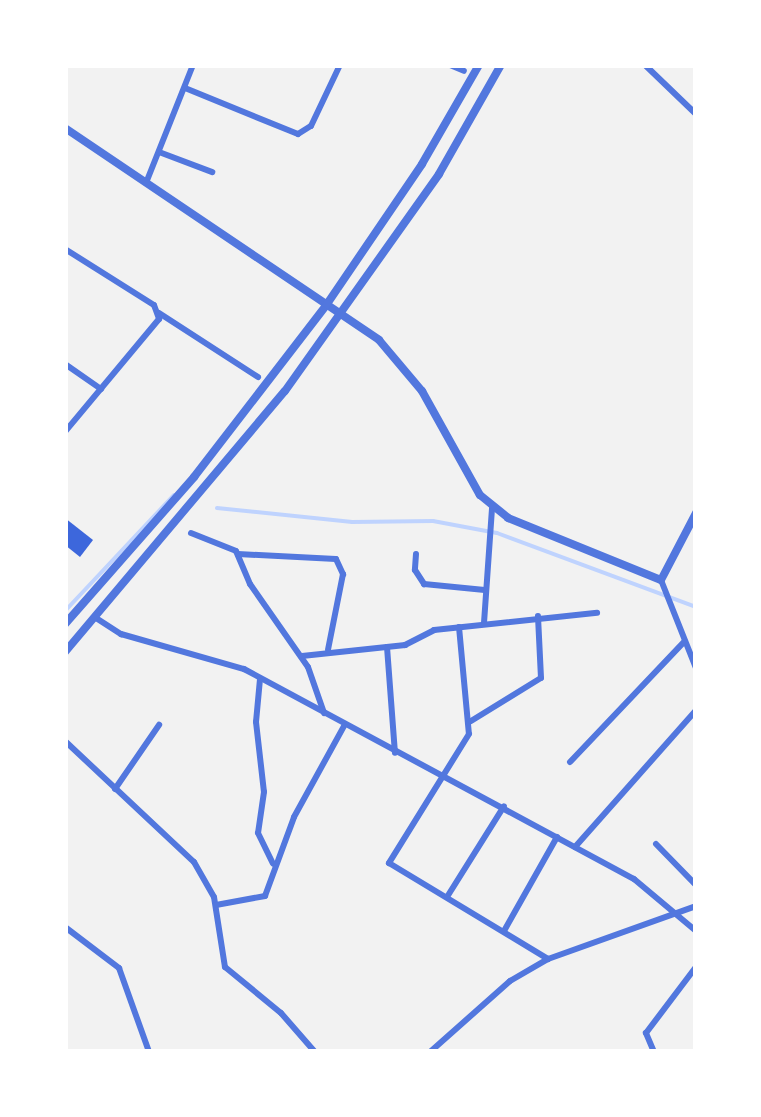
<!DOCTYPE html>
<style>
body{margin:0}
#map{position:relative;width:761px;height:1117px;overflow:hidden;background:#f2f2f2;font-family:Helvetica,sans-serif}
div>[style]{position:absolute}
.stream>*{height:4px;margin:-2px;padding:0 2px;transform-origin:2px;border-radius:2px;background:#bfd3fe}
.building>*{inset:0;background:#3d67dc}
.minor>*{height:6px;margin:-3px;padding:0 3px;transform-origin:3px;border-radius:3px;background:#5277de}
.tertiary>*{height:8px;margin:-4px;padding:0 4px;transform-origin:4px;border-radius:4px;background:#5277de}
span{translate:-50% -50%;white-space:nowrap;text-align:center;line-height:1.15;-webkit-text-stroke:10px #fff;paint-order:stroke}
.frame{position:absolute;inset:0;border:68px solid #fff;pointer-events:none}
</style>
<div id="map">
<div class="stream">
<div style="left:217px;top:508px;width:136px;rotate:5.9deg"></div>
<div style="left:352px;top:522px;width:81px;rotate:-0.7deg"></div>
<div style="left:433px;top:521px;width:65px;rotate:10.6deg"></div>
<div style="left:497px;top:533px;width:212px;rotate:20.4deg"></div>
<div style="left:65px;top:611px;width:159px;rotate:-46.8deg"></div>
</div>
<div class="building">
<div style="clip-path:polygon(65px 518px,93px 540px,80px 557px,65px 545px)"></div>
</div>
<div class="minor">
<div style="left:450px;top:65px;width:15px;rotate:23deg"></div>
<div style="left:645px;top:65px;width:71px;rotate:43.9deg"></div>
<div style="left:185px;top:88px;width:122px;rotate:22.2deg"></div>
<div style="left:298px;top:134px;width:15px;rotate:-32deg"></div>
<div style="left:311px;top:126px;width:68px;rotate:-64.6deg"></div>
<div style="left:159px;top:152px;width:57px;rotate:20.7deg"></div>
<div style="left:146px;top:183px;width:127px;rotate:-68.3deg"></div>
<div style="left:65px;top:249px;width:105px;rotate:32.2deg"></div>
<div style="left:154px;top:305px;width:15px;rotate:70deg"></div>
<div style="left:159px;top:319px;width:147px;rotate:129.8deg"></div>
<div style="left:159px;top:313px;width:118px;rotate:32.9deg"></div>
<div style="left:65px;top:364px;width:44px;rotate:34.8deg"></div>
<div style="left:191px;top:533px;width:48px;rotate:21.8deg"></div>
<div style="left:236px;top:551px;width:36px;rotate:67deg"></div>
<div style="left:250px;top:584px;width:101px;rotate:55.1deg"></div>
<div style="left:308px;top:667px;width:49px;rotate:70.8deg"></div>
<div style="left:238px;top:554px;width:98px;rotate:2.9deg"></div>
<div style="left:336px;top:559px;width:17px;rotate:65deg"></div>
<div style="left:343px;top:574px;width:77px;rotate:101.2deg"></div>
<div style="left:416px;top:554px;width:16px;rotate:94deg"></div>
<div style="left:415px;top:570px;width:17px;rotate:57deg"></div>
<div style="left:424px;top:584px;width:61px;rotate:5.6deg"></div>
<div style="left:661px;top:580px;width:95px;rotate:68.3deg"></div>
<div style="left:96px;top:618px;width:30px;rotate:33deg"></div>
<div style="left:121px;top:634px;width:128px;rotate:15.9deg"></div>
<div style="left:244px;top:669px;width:443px;rotate:28.3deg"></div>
<div style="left:634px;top:879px;width:81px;rotate:40deg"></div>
<div style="left:484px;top:623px;width:115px;rotate:-86deg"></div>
<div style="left:459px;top:627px;width:107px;rotate:84.7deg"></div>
<div style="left:469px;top:734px;width:152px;rotate:121.8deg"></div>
<div style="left:389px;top:863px;width:186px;rotate:31.1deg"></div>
<div style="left:387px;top:647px;width:106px;rotate:85.7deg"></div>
<div style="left:302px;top:656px;width:104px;rotate:-6.1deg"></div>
<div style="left:405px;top:645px;width:33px;rotate:-27deg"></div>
<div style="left:434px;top:630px;width:164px;rotate:-6deg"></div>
<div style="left:260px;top:679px;width:43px;rotate:95.3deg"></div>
<div style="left:256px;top:722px;width:70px;rotate:83.5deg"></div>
<div style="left:264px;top:792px;width:41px;rotate:98.3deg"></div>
<div style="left:258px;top:833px;width:34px;rotate:64deg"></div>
<div style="left:471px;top:721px;width:82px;rotate:-31.6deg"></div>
<div style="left:541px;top:678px;width:62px;rotate:-92.8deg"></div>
<div style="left:65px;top:741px;width:177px;rotate:43.2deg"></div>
<div style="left:194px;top:862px;width:40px;rotate:60.3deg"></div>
<div style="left:214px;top:897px;width:71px;rotate:81.1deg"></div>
<div style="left:225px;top:967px;width:72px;rotate:39.4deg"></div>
<div style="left:281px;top:1013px;width:52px;rotate:48.9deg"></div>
<div style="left:570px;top:762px;width:166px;rotate:-46.5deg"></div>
<div style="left:115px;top:789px;width:78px;rotate:-55.5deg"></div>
<div style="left:656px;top:844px;width:57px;rotate:45.7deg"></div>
<div style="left:575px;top:847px;width:183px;rotate:-48.5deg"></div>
<div style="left:447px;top:897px;width:107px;rotate:-57.9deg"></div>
<div style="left:216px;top:905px;width:50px;rotate:-10.4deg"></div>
<div style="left:265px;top:896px;width:84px;rotate:-69.8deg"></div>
<div style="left:294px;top:817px;width:104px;rotate:-61.2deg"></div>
<div style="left:65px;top:927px;width:68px;rotate:37.2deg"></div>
<div style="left:119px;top:968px;width:89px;rotate:70.3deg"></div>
<div style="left:504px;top:931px;width:108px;rotate:-60.6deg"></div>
<div style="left:430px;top:1052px;width:107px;rotate:-41.6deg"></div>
<div style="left:510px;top:981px;width:44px;rotate:-30.1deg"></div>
<div style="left:548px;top:959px;width:157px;rotate:-19.7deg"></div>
<div style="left:654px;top:1052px;width:21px;rotate:-113deg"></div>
<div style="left:646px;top:1033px;width:83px;rotate:-52.9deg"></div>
</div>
<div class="tertiary">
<div style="left:65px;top:128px;width:379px;rotate:34deg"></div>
<div style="left:379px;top:340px;width:67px;rotate:49.9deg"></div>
<div style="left:422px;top:391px;width:119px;rotate:60.9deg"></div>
<div style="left:480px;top:495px;width:36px;rotate:39deg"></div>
<div style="left:508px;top:518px;width:165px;rotate:22.1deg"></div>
<div style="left:661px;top:580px;width:76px;rotate:-62.4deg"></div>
<div style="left:65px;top:624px;width:196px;rotate:-48.7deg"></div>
<div style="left:194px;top:477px;width:218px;rotate:-52.4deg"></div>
<div style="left:327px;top:304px;width:169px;rotate:-55.8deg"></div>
<div style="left:422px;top:164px;width:114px;rotate:-60.1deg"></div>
<div style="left:65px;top:652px;width:341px;rotate:-49.9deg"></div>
<div style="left:285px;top:391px;width:266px;rotate:-54.6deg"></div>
<div style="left:439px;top:174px;width:125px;rotate:-60.4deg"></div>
</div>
<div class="frame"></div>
</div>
